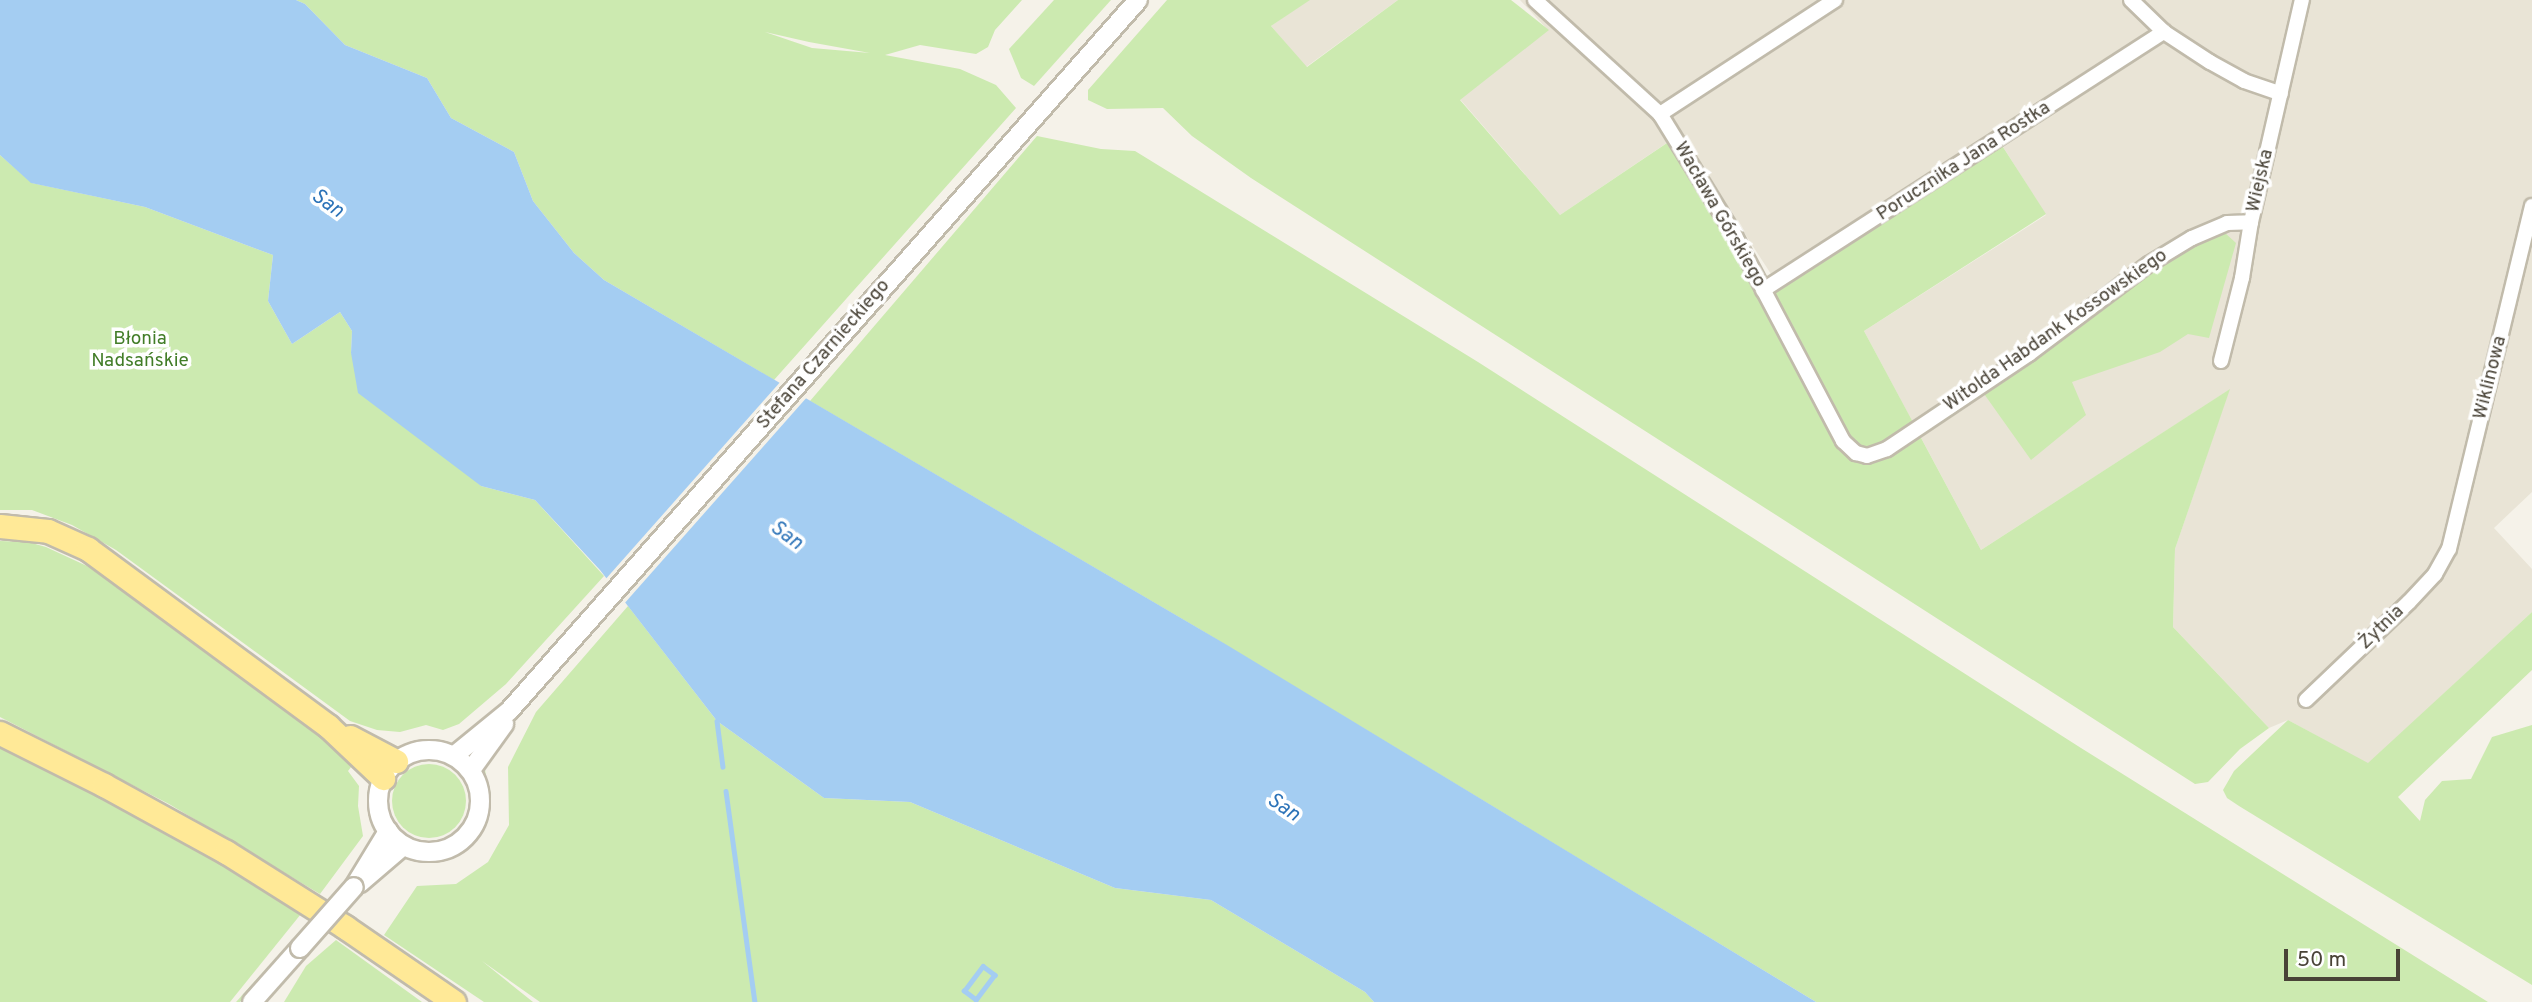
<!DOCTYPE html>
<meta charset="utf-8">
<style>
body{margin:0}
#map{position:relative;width:2532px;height:1002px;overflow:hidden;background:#f5f2e9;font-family:Overpass,sans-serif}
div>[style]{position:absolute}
.residential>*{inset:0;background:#e9e4d6}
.green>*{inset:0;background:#cceab0}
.round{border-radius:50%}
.water>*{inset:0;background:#a4cdf2}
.pier>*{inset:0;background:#f5f2e9}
.stream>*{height:4.5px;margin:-2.25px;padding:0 2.25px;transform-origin:2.25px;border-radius:2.25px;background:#a4cdf2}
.roads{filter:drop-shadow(2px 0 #c1bbab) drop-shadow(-2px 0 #c1bbab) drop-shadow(0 2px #c1bbab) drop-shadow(0 -2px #c1bbab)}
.minor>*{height:14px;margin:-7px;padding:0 7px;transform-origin:7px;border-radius:7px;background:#fff}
.tertiary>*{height:18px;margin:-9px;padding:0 9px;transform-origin:9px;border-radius:9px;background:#fff}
.tertiary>.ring{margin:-9px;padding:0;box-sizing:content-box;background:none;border:18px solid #fff;border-radius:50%}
.primary>*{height:23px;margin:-11.5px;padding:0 11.5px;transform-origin:11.5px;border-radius:11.5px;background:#ffe997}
.bridges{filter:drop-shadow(2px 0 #c1bbab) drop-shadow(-2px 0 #c1bbab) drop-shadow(0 2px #c1bbab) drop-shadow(0 -2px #c1bbab)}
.tertiary-bridge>*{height:18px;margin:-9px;padding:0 9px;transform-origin:9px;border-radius:9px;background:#fff}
span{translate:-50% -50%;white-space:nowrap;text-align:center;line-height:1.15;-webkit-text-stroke:7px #fff;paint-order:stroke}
.street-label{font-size:19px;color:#494337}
.park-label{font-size:19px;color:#427d28}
.water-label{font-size:21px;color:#2c73b8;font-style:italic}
.scale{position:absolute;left:2284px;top:949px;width:116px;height:32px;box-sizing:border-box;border:4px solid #494337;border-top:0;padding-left:9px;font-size:21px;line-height:24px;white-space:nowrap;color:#494337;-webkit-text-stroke:5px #fff;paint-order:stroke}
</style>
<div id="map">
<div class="residential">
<div style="clip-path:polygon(1307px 0,1398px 0,1306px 67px,1271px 26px)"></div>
<div style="clip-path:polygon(1520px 0,2532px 0,2532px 492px,2494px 528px,2532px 569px,2532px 612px,2368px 764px,2288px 720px,2269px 728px,2173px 627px,2175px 549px,2229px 390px,1981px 550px,1864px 331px,2046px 215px,1993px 131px,1771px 274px,1680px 134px,1560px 215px,1459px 98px,1548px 30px)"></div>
</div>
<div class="green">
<div style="clip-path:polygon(evenodd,296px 0,1022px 0,995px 30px,988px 47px,976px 54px,920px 45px,885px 55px,960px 69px,996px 85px,1016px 108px,774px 380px,604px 280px,574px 253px,533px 201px,514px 152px,451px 118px,427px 78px,345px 45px,305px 4px,296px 0,765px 32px,809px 42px,870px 53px,812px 48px,765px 32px)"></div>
<div style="clip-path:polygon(1054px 0,1111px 0,1034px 86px,1021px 78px,1009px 49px)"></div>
<div style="clip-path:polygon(1167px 0,1310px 0,1271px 26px,1307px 67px,1398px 0,1511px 0,1549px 30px,1460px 100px,1560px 215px,1670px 141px,1750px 277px,1839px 447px,1868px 461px,1920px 436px,1981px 550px,2230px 389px,2175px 549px,2173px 627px,2269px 728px,2240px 749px,2208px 782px,2195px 784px,1251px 178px,1192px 136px,1163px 108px,1107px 109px,1088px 100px,1088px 90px)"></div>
<div style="clip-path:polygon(1037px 136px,1101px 149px,1135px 151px,1478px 362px,2081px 748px,2488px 1002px,1816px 1002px,1201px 630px,810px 401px)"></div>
<div style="clip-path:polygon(2001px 144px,2046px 214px,1864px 331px,1915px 426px,1882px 445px,1865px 449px,1851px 444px,1770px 292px)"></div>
<div style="clip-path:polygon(0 155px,32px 183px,145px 207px,273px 255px,268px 301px,292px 344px,340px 312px,352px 331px,351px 353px,481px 486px,535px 500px,604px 576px,506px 684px,459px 724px,443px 730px,426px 725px,400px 732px,377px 730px,350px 721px,116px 550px,72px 525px,32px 510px,0 510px)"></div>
<div style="clip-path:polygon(2224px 232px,2236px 243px,2209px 338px,2188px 334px,2160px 352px,2072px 382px,2086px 415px,2031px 460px,1982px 391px,2172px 254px)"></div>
<div style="clip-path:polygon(0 541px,28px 542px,46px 547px,87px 566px,121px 587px,355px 762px,348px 771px,359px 786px,358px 806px,363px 836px,320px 894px,169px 804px,0 717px)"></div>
<div style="clip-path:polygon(628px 606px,717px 721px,824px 798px,910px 802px,1115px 888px,1211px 900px,1365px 992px,1374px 1002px,540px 1002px,482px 961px,533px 1002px,484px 1002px,384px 935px,417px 886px,456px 884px,488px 862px,509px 825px,508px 767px,536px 712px)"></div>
<div style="clip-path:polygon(2532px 612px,2532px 670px,2398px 797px,2420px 821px,2425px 800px,2442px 781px,2471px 779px,2492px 737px,2532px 725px,2532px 985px,2239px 806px,2227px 798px,2223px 790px,2234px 771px,2288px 720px,2368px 763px)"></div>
<div style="clip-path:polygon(0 735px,309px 904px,230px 1002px,0 1002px)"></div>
<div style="clip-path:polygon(484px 762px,490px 805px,485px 825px,477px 839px,466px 850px,444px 860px,401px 859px,407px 856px,443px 857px,471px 842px,483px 823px,487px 810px,482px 770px)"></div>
<div class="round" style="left:392px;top:764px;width:74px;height:74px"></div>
<div style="clip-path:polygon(336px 940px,422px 1002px,284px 1002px,306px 966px)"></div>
<div style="clip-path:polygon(286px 947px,240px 1002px,236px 1002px)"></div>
</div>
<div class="water">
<div style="clip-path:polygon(0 0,296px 0,305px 4px,345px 45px,427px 78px,451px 118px,514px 152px,533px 201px,574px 253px,604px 280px,1227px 645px,1816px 1002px,1374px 1002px,1365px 992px,1211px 900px,1115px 888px,910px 802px,824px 798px,717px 721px,600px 570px,535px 500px,481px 486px,358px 393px,351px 353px,352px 331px,340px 312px,292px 344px,268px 301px,273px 255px,145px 207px,31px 183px,0 155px)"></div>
</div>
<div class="pier">
<div style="clip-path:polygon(782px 380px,808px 396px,623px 605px,604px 581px)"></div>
</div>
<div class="stream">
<div style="left:717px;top:721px;width:46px;rotate:82.6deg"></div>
<div style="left:726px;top:791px;width:213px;rotate:82.2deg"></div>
<div style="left:983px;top:966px;width:15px;rotate:37deg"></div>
<div style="left:995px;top:975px;width:31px;rotate:127deg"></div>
<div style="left:976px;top:1000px;width:15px;rotate:-143deg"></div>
<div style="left:964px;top:991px;width:31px;rotate:-53deg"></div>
</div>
<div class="roads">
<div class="minor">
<div style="left:1535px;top:0;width:169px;rotate:42.4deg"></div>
<div style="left:1660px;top:114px;width:143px;rotate:58.4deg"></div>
<div style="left:1735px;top:236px;width:232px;rotate:62.2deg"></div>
<div style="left:1843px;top:441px;width:18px;rotate:43deg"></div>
<div style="left:1856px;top:453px;width:11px;rotate:15deg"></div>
<div style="left:1867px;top:456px;width:21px;rotate:-19deg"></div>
<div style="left:1887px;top:449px;width:171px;rotate:-33.8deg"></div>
<div style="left:2029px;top:354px;width:150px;rotate:-36.9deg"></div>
<div style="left:2149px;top:264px;width:50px;rotate:-31.2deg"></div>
<div style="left:2192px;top:238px;width:38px;rotate:-23deg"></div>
<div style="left:2227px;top:223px;width:24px;rotate:-2deg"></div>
<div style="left:2131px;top:0;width:46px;rotate:44.1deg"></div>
<div style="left:2164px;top:32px;width:55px;rotate:33.1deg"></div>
<div style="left:2210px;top:62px;width:39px;rotate:29deg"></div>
<div style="left:2244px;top:81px;width:39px;rotate:19deg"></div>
<div style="left:1660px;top:114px;width:209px;rotate:-33.1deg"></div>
<div style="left:1763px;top:290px;width:477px;rotate:-32.8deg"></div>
<div style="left:2221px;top:361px;width:86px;rotate:-75.8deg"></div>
<div style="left:2242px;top:278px;width:57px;rotate:-80.9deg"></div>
<div style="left:2251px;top:222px;width:228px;rotate:-77.1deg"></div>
<div style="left:2306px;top:700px;width:142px;rotate:-43.6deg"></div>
<div style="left:2409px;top:602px;width:38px;rotate:-47deg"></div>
<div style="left:2435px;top:574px;width:29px;rotate:-61deg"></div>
<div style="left:2449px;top:549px;width:353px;rotate:-76.4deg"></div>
</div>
<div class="tertiary">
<div class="ring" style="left:378px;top:750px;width:84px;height:84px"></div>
<div style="left:455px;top:755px;width:70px;rotate:-39.2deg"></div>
<div style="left:509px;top:711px;width:949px;rotate:-48.5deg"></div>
<div style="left:471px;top:770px;width:57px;rotate:-54.3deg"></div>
<div style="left:360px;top:883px;width:57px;rotate:-40.7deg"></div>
<div style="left:354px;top:887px;width:66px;rotate:-58.7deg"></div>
<div style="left:252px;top:1002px;width:72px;rotate:-48.4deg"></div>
</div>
<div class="primary">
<div style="left:0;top:526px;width:48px;rotate:5.9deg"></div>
<div style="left:48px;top:531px;width:44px;rotate:24.2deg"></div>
<div style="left:88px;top:549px;width:298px;rotate:36.4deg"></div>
<div style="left:328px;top:726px;width:76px;rotate:43.4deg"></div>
<div style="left:0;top:733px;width:116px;rotate:26.6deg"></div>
<div style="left:104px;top:785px;width:139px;rotate:28.8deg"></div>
<div style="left:226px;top:852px;width:141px;rotate:32.2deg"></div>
<div style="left:345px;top:927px;width:132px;rotate:34.5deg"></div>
<div style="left:350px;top:737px;width:52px;rotate:27.6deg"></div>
</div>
</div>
<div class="bridges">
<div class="tertiary-bridge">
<div style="left:300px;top:948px;width:81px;rotate:-48.5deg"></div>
</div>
</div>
<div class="street-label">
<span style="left:1964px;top:162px;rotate:-33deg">Porucznika Jana Rostka</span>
<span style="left:2261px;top:181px;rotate:-77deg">Wiejska</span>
<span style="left:1719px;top:215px;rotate:60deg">Wacława Górskiego</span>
<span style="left:2056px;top:331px;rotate:-35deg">Witolda Habdank Kossowskiego</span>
<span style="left:824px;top:355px;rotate:-49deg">Stefana Czarnieckiego</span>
<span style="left:2491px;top:378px;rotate:-76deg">Wiklinowa</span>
<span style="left:2382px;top:628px;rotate:-44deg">Żytnia</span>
</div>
<div class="park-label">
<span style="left:140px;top:351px">Błonia<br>Nadsańskie</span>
</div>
<div class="water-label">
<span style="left:327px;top:204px;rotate:36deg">San</span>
<span style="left:786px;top:536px;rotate:36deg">San</span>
<span style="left:1283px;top:808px;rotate:34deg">San</span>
</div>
<div class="scale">50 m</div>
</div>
